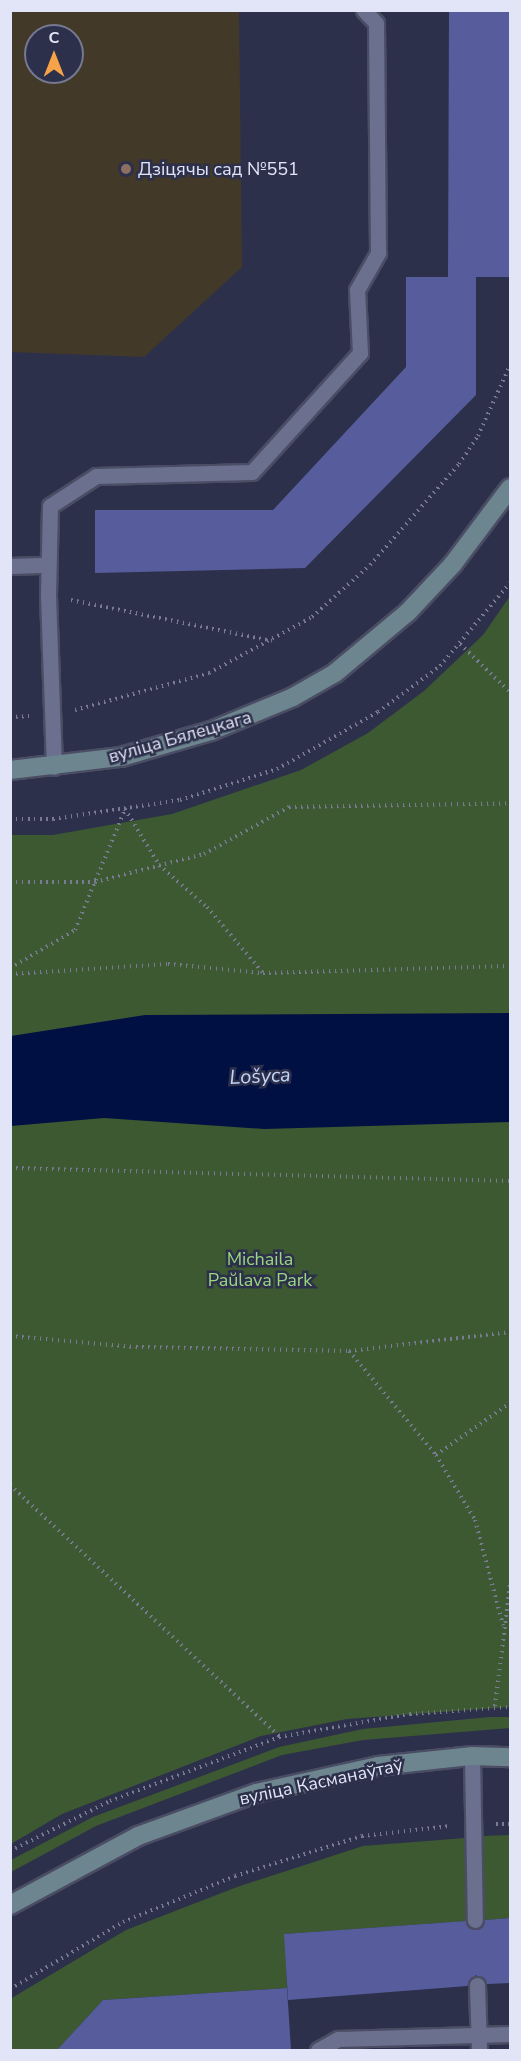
<!DOCTYPE html>
<meta charset="utf-8">
<style>
body{margin:0}
#map{position:relative;width:521px;height:2061px;overflow:hidden;background:#2d304b;font-family:"Nunito Sans",sans-serif}
div>[style]{position:absolute}
.education>*{inset:0;background:#423928}
.green>*{inset:0;background:#3d5931}
.water>*{inset:0;background:#001043}
.building>*{inset:0;background:#575d9c}
.path>*{height:4px;margin-top:-2px;transform-origin:0;background:repeating-linear-gradient(90deg,#787b92 0 1.5px,transparent 0 6px)}
.roads{filter:drop-shadow(2px 0 #4a4d64) drop-shadow(-2px 0 #4a4d64) drop-shadow(0 2px #4a4d64) drop-shadow(0 -2px #4a4d64)}
.lane>*{height:15px;margin:-7.5px;padding:0 7.5px;transform-origin:7.5px;border-radius:7.5px;background:#6b708f}
.secondary>*{height:18px;margin:-9px;padding:0 9px;transform-origin:9px;border-radius:9px;background:#6d858f}
.dots>*{width:16px;height:16px;translate:-50% -50%;box-sizing:border-box;border:3px solid #2d304b;border-radius:50%}
span{translate:-50% -50%;white-space:nowrap;text-align:center;line-height:1.15;-webkit-text-stroke:5px #2d304b;paint-order:stroke}
.poi-label{font-size:18px;color:#e2e5f7}
.left{translate:0 -50%;text-align:left}
.street-label{font-size:18px;color:#e2e5f7}
.park-label{font-size:18px;color:#9ad57f}
.water-label{font-size:20px;color:#c2d6f8;font-style:italic}
.frame{position:absolute;inset:0;border:12px solid #e2e5f7;pointer-events:none}
.north{position:absolute;left:24px;top:24px;width:60px;height:60px;box-sizing:border-box;background:#2d304b;border:2px solid #757890;border-radius:50%;rotate:0deg;font-size:16px;font-weight:700;line-height:24px;text-align:center;color:#e2e5f7}
.north::after{content:'';display:block;margin:auto;width:21px;height:27px;background:#f6a248;clip-path:polygon(50% 0,100% 100%,50% 72%,0 100%)}
</style>
<div id="map">
<div class="education">
<div style="clip-path:polygon(evenodd,10px 11px,239px 11px,242px 267px,144px 357px,11px 352px,10px 11px,36px 36px,72px 36px,72px 72px,36px 72px,36px 36px)"></div>
</div>
<div class="green">
<div style="clip-path:polygon(510px 596px,510px 1707px,347px 1719px,261px 1736px,62px 1814px,11px 1844px,10px 835px,53px 835px,172px 814px,301px 770px,368px 733px,424px 691px,483px 635px)"></div>
<div style="clip-path:polygon(490px 1717px,510px 1717px,510px 1728px,363px 1740px,282px 1755px,96px 1826px,11px 1872px,11px 1860px,93px 1817px,279px 1747px,363px 1729px)"></div>
<div style="clip-path:polygon(510px 1835px,510px 1918px,484px 1920px,483px 1836px)"></div>
<div style="clip-path:polygon(465px 1838px,467px 1921px,285px 1934px,287px 1988px,103px 2000px,57px 2050px,11px 2050px,10px 1999px,126px 1930px,237px 1887px,363px 1846px)"></div>
</div>
<div class="water">
<div style="clip-path:polygon(510px 1013px,510px 1122px,264px 1129px,104px 1118px,11px 1126px,11px 1036px,145px 1015px)"></div>
</div>
<div class="building">
<div style="clip-path:polygon(449px 10px,510px 10px,510px 277px,476px 277px,476px 395px,305px 568px,95px 573px,95px 510px,273px 510px,406px 367px,406px 277px,448px 277px)"></div>
<div style="clip-path:polygon(510px 1918px,510px 1983px,487px 1984px,476px 1975px,467px 1986px,288px 2000px,284px 1934px,466px 1921px,476px 1930px,485px 1920px)"></div>
<div style="clip-path:polygon(287px 1988px,291px 2050px,57px 2050px,103px 2000px)"></div>
</div>
<div class="path">
<div style="left:71px;top:600px;width:205px;rotate:11.5deg"></div>
<div style="left:460px;top:644px;width:69px;rotate:43.8deg"></div>
<div style="left:75px;top:710px;width:139px;rotate:-15.4deg"></div>
<div style="left:209px;top:673px;width:117px;rotate:-28.5deg"></div>
<div style="left:312px;top:617px;width:78px;rotate:-41.9deg"></div>
<div style="left:370px;top:565px;width:135px;rotate:-48.6deg"></div>
<div style="left:459px;top:464px;width:34px;rotate:-56deg"></div>
<div style="left:478px;top:436px;width:78px;rotate:-65.7deg"></div>
<div style="left:10px;top:717px;width:19px;rotate:-3deg"></div>
<div style="left:125px;top:809px;width:66px;rotate:58.7deg"></div>
<div style="left:159px;top:865px;width:64px;rotate:41.2deg"></div>
<div style="left:207px;top:907px;width:87px;rotate:49.7deg"></div>
<div style="left:10px;top:819px;width:43px"></div>
<div style="left:53px;top:819px;width:128px;rotate:-8.5deg"></div>
<div style="left:180px;top:800px;width:102px;rotate:-17.7deg"></div>
<div style="left:277px;top:769px;width:116px;rotate:-29.4deg"></div>
<div style="left:378px;top:712px;width:77px;rotate:-36.6deg"></div>
<div style="left:440px;top:666px;width:109px;rotate:-49.9deg"></div>
<div style="left:10px;top:882px;width:85px"></div>
<div style="left:95px;top:882px;width:113px;rotate:-14.4deg"></div>
<div style="left:204px;top:854px;width:97px;rotate:-28.9deg"></div>
<div style="left:289px;top:807px;width:221px;rotate:-1deg"></div>
<div style="left:10px;top:968px;width:75px;rotate:-30.3deg"></div>
<div style="left:75px;top:930px;width:131px;rotate:-67.5deg"></div>
<div style="left:10px;top:974px;width:158px;rotate:-3.6deg"></div>
<div style="left:168px;top:964px;width:95px;rotate:5.4deg"></div>
<div style="left:263px;top:973px;width:247px;rotate:-1.6deg"></div>
<div style="left:10px;top:1168px;width:500px;rotate:1.49deg"></div>
<div style="left:10px;top:1336px;width:126px;rotate:5deg"></div>
<div style="left:136px;top:1347px;width:213px;rotate:1.1deg"></div>
<div style="left:349px;top:1351px;width:162px;rotate:-6.7deg"></div>
<div style="left:349px;top:1351px;width:136px;rotate:50.1deg"></div>
<div style="left:436px;top:1455px;width:76px;rotate:59deg"></div>
<div style="left:475px;top:1520px;width:109px;rotate:75.1deg"></div>
<div style="left:436px;top:1455px;width:90px;rotate:-35.1deg"></div>
<div style="left:10px;top:1485px;width:368px;rotate:43deg"></div>
<div style="left:495px;top:1706px;width:124px;rotate:-83deg"></div>
<div style="left:496px;top:1824px;width:14px"></div>
<div style="left:10px;top:1851px;width:112px;rotate:-26.6deg"></div>
<div style="left:110px;top:1801px;width:181px;rotate:-20.7deg"></div>
<div style="left:279px;top:1737px;width:133px;rotate:-10deg"></div>
<div style="left:410px;top:1714px;width:100px;rotate:-4deg"></div>
<div style="left:10px;top:1989px;width:131px;rotate:-30.7deg"></div>
<div style="left:123px;top:1922px;width:121px;rotate:-22.3deg"></div>
<div style="left:235px;top:1876px;width:133px;rotate:-17.5deg"></div>
<div style="left:362px;top:1836px;width:89px;rotate:-6.5deg"></div>
</div>
<div class="roads">
<div class="lane">
<div style="left:10px;top:566px;width:38px;rotate:-2deg"></div>
<div style="left:54px;top:767px;width:172px;rotate:-92deg"></div>
<div style="left:48px;top:595px;width:89px;rotate:-88.7deg"></div>
<div style="left:50px;top:506px;width:55px;rotate:-33.1deg"></div>
<div style="left:96px;top:476px;width:156px;rotate:-1.5deg"></div>
<div style="left:252px;top:472px;width:161px;rotate:-47.8deg"></div>
<div style="left:360px;top:353px;width:63px;rotate:-92.7deg"></div>
<div style="left:357px;top:290px;width:43px;rotate:-60.4deg"></div>
<div style="left:378px;top:253px;width:230px;rotate:-90.5deg"></div>
<div style="left:376px;top:23px;width:18px;rotate:-133deg"></div>
<div style="left:472px;top:1756px;width:164px;rotate:89deg"></div>
<div style="left:477px;top:1985px;width:65px;rotate:88.2deg"></div>
<div style="left:318px;top:2050px;width:23px;rotate:-29deg"></div>
<div style="left:338px;top:2039px;width:172px;rotate:-1.7deg"></div>
</div>
<div class="secondary">
<div style="left:10px;top:770px;width:112px;rotate:-6.7deg"></div>
<div style="left:121px;top:757px;width:94px;rotate:-16.1deg"></div>
<div style="left:211px;top:731px;width:89px;rotate:-22.5deg"></div>
<div style="left:293px;top:697px;width:48px;rotate:-29.7deg"></div>
<div style="left:335px;top:673px;width:95px;rotate:-39.9deg"></div>
<div style="left:408px;top:612px;width:66px;rotate:-46.8deg"></div>
<div style="left:453px;top:564px;width:95px;rotate:-53.1deg"></div>
<div style="left:10px;top:1905px;width:145px;rotate:-28.3deg"></div>
<div style="left:138px;top:1836px;width:126px;rotate:-20deg"></div>
<div style="left:256px;top:1793px;width:125px;rotate:-12.5deg"></div>
<div style="left:378px;top:1766px;width:95px;rotate:-6.1deg"></div>
<div style="left:472px;top:1756px;width:38px;rotate:2deg"></div>
</div>
</div>
<div class="dots">
<div style="left:126px;top:169px;background:#8d6e63"></div>
</div>
<div class="poi-label">
<span class="left" style="left:138px;top:169px">Дзіцячы сад №551</span>
</div>
<div class="street-label">
<span style="left:180px;top:737px;rotate:-16deg">вуліца Бялецкага</span>
<span style="left:321px;top:1782px;rotate:-12deg">вуліца Касманаўтаў</span>
</div>
<div class="park-label">
<span style="left:260px;top:1270px">Michaila<br>Paŭlava Park</span>
</div>
<div class="water-label">
<span style="left:260px;top:1076px;rotate:-3deg">Lošyca</span>
</div>
<div class="frame"></div>
<div class="north">С</div>
</div>
